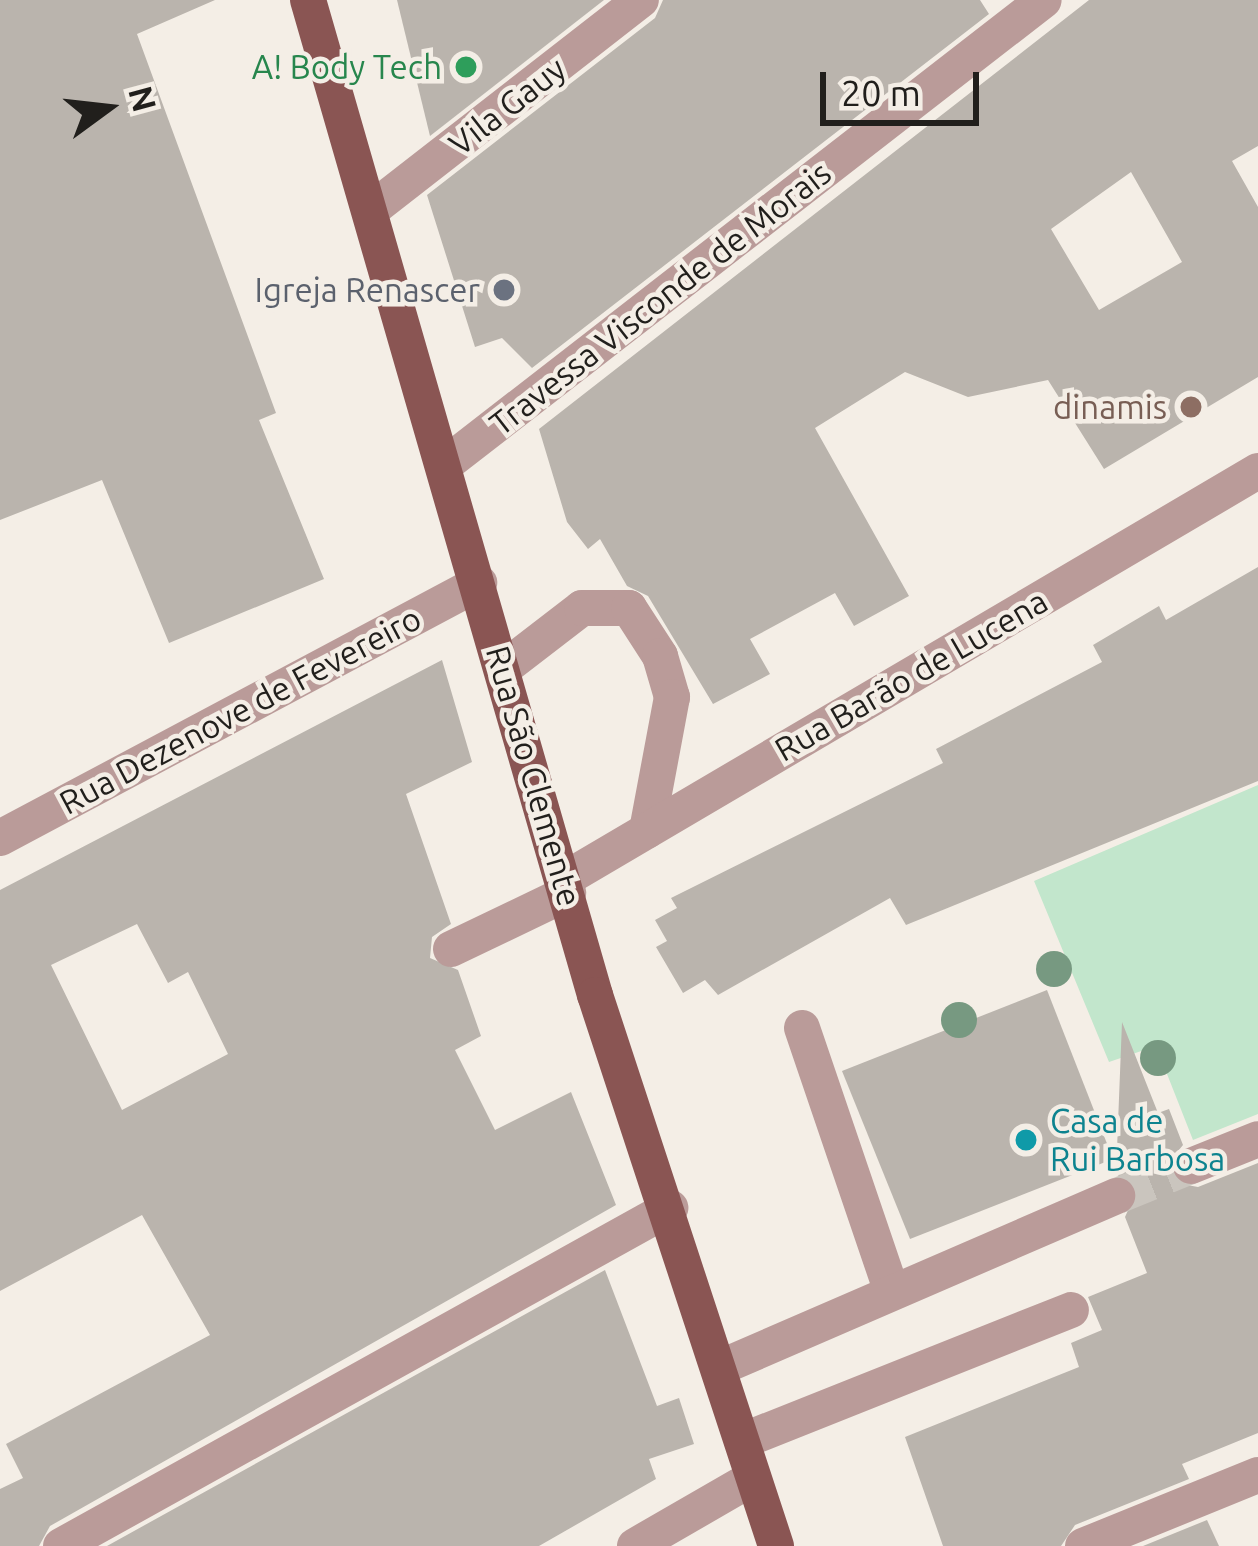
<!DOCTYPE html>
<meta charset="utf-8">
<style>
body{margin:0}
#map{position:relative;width:1258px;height:1546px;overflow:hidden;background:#f4eee6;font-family:Ubuntu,sans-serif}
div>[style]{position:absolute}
.green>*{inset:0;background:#c2e6cc}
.building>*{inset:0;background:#bab4ad}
.minor-tunnel>*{height:36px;margin-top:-18px;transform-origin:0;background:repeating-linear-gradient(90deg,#cac5be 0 36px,transparent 0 54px)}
.minor>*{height:36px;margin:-18px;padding:0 18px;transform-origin:18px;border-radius:18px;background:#ba9b99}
.major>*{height:36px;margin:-18px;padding:0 18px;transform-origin:18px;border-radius:18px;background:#8a5553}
.trees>*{width:36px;height:36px;margin:-18px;border-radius:50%;background:#779981}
.dots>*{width:33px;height:33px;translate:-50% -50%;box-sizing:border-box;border:6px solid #f4eee6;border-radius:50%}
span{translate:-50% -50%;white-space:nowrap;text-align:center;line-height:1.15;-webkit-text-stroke:9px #f4eee6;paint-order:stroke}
.leisure-label{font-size:33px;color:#27864d}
.right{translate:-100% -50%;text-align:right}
.street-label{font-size:33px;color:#211f1c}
.worship-label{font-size:33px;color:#5b616d}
.education-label{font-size:33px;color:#785e54}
.culture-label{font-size:33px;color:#0d838f}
.left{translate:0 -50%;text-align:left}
.north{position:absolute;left:48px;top:48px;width:120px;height:120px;-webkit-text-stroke:9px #f4eee6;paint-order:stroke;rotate:75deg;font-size:33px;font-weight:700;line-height:48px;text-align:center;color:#211f1c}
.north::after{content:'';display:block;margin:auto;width:42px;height:54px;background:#211f1c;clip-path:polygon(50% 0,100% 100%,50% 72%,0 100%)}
.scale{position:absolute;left:820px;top:72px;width:159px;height:54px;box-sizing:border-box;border:6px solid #211f1c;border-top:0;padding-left:15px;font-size:36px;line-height:42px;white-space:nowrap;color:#211f1c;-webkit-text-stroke:9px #f4eee6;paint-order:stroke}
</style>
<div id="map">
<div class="green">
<div style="clip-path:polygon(1258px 785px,1258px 1114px,1193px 1140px,1156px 1046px,1109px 1062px,1034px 881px)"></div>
</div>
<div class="building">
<div style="clip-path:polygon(0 0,215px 0,137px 34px,276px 413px,259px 420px,324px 579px,169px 643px,102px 480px,0 520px)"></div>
<div style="clip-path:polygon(397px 0,604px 0,430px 136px)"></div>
<div style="clip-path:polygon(663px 0,980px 0,989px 14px,532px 368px,502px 338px,475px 347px,427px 195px,655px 18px)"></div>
<div style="clip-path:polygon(evenodd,1089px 0,1258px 0,1258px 146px,1232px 161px,1258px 207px,1258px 377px,1104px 469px,1048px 380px,968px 397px,905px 372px,815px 428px,909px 596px,854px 626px,835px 593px,750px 639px,770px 674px,713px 704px,648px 596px,627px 586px,600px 539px,588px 549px,567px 522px,539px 429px,1089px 0,1131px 172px,1182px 262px,1099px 310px,1051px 229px,1131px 172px)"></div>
<div style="clip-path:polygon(1258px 567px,1258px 781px,906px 925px,890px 898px,718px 995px,705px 980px,683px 993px,656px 947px,667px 941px,655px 920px,677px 908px,671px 898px,943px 763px,936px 749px,1102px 662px,1093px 645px,1159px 606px,1166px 620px)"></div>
<div style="clip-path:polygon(evenodd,442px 660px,472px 762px,406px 794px,451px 924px,432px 937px,430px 958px,458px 970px,481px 1036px,455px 1050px,495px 1130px,571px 1092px,616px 1205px,50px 1526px,39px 1546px,0 1546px,0 1489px,23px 1478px,6px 1444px,210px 1335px,142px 1215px,0 1291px,0 890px,442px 660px,137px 924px,168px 983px,188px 972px,228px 1054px,122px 1110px,51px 965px,137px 924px)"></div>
<div style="clip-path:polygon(1047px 990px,1113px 1159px,910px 1239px,842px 1071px)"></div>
<div style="clip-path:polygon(1122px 1022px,1158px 1113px,1169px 1109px,1183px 1145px,1169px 1162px,1176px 1183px,1198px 1187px,1258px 1163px,1258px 1433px,1182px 1464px,1189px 1479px,1075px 1525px,1061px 1546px,943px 1546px,905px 1437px,1079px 1367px,1071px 1343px,1102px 1330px,1088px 1297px,1147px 1273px,1125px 1217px,1138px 1188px,1116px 1174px)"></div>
<div style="clip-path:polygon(605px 1270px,657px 1406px,679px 1398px,694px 1444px,649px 1459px,656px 1479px,539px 1546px,107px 1546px)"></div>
<div style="clip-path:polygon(1207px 1520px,1219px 1546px,1143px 1546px)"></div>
</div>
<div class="minor-tunnel">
<div style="left:1117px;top:1196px;width:80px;rotate:-22.1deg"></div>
</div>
<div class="minor">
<div style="left:371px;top:210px;width:342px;rotate:-37.9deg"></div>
<div style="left:447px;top:463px;width:755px;rotate:-37.8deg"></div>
<div style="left:504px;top:668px;width:98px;rotate:-37.6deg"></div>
<div style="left:582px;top:608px;width:47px"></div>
<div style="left:629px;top:608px;width:57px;rotate:57.1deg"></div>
<div style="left:660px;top:656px;width:43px;rotate:73.7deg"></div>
<div style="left:672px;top:697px;width:136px;rotate:100.6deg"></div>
<div style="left:0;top:838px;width:543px;rotate:-28.03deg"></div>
<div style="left:565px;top:879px;width:804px;rotate:-30.49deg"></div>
<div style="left:451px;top:949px;width:130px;rotate:-25.6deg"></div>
<div style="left:802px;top:1028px;width:279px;rotate:71.2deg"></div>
<div style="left:1191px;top:1166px;width:72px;rotate:-21.9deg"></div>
<div style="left:719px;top:1368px;width:434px;rotate:-23.4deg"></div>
<div style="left:742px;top:1441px;width:354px;rotate:-21.7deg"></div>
<div style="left:61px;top:1546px;width:697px;rotate:-29.03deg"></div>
<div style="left:635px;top:1546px;width:136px;rotate:-30deg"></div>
<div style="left:1083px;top:1546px;width:189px;rotate:-22.1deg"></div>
</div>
<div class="major">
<div style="left:308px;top:0;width:1036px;rotate:73.91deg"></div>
<div style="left:595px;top:995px;width:580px;rotate:71.81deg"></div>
</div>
<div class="trees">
<div style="left:1054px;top:969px"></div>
<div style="left:959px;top:1020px"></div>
<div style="left:1158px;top:1058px"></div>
</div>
<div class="dots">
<div style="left:466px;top:67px;background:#2e9e5b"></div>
<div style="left:504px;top:290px;background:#6b7280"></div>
<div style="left:1191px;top:407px;background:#8d6e63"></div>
<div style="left:1026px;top:1140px;background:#0f9aa8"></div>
</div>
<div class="leisure-label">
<span class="right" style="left:442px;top:67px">A! Body Tech</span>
</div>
<div class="street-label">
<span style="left:507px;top:106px;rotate:-38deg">Vila Gauy</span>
<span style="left:660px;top:298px;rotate:-38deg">Travessa Visconde de Morais</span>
<span style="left:911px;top:675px;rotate:-30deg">Rua Barão de Lucena</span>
<span style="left:240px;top:710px;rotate:-28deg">Rua Dezenove de Fevereiro</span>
<span style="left:534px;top:776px;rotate:74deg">Rua São Clemente</span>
</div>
<div class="worship-label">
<span class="right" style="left:480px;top:290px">Igreja Renascer</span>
</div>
<div class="education-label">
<span class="right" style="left:1167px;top:407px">dinamis</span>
</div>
<div class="culture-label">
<span class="left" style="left:1050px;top:1140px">Casa de<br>Rui Barbosa</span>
</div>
<div class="north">N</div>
<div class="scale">20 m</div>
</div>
